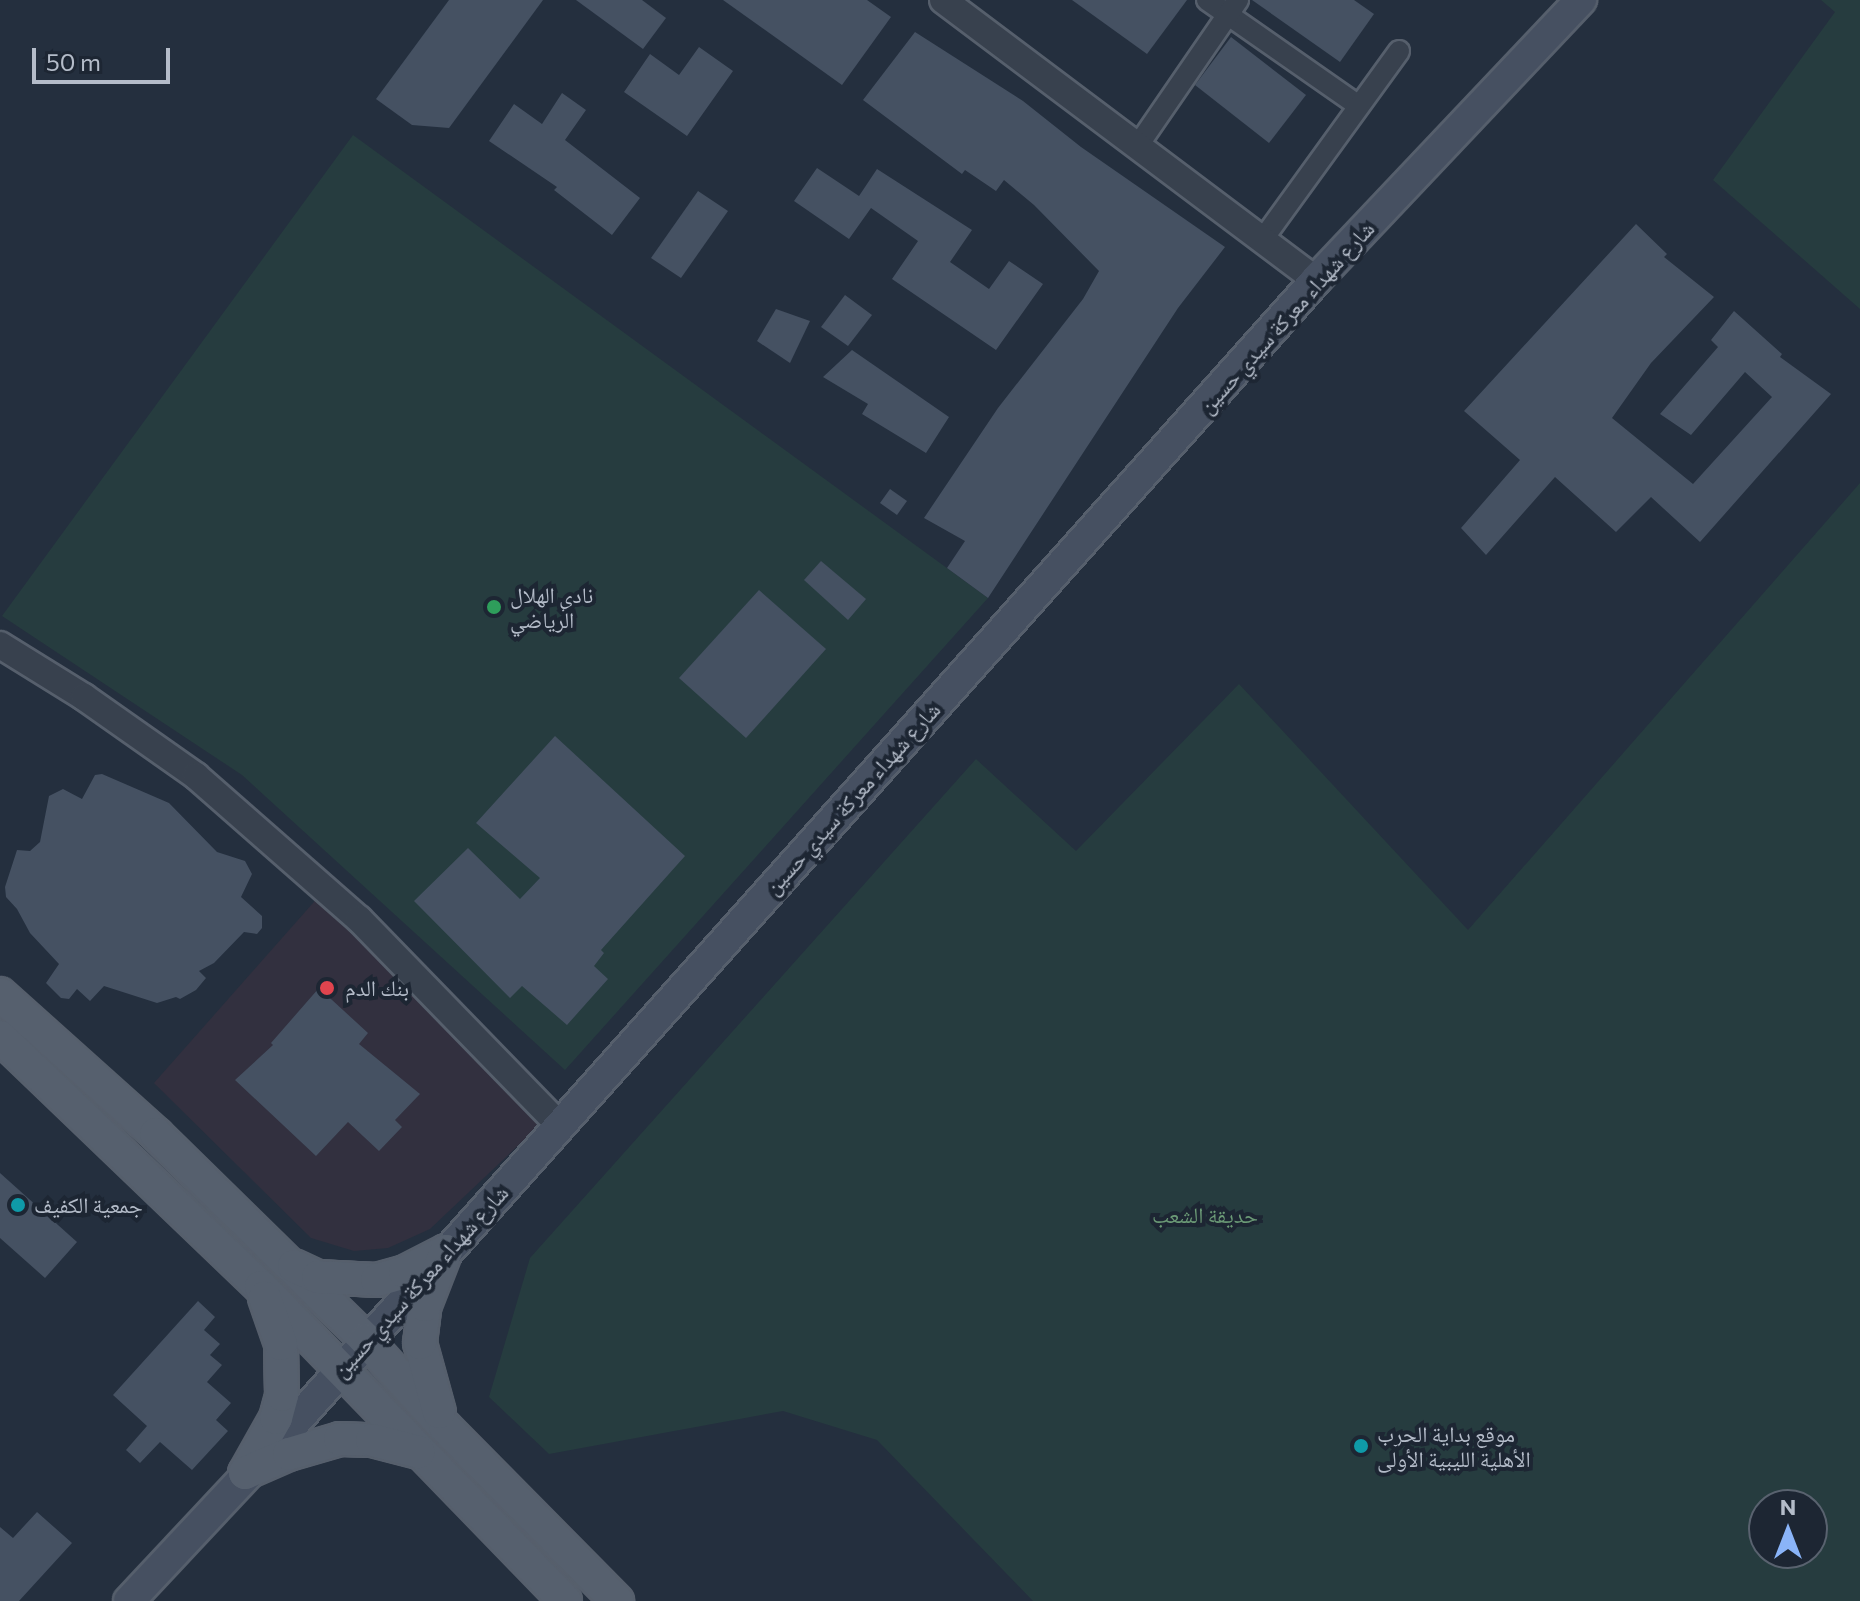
<!DOCTYPE html>
<meta charset="utf-8">
<style>
body{margin:0}
#map{position:relative;width:1860px;height:1601px;overflow:hidden;background:#242f3e;font-family:Commissioner,"Noto Naskh Arabic",sans-serif}
div>[style]{position:absolute}
.medical>*{inset:0;background:#32303f}
.green>*{inset:0;background:#263c3f}
.building>*{inset:0;background:#455162}
.roads{filter:drop-shadow(2px 0 #565f6c) drop-shadow(-2px 0 #565f6c) drop-shadow(0 2px #565f6c) drop-shadow(0 -2px #565f6c)}
.minor>*{height:20px;margin:-10px;padding:0 10px;transform-origin:10px;border-radius:10px;background:#38414e}
.tertiary>*{height:26px;margin:-13px;padding:0 13px;transform-origin:13px;border-radius:13px;background:#38414e}
.secondary>*{height:30px;margin:-15px;padding:0 15px;transform-origin:15px;border-radius:15px;background:#465061}
.primary>*{height:32px;margin:-16px;padding:0 16px;transform-origin:16px;border-radius:16px;background:#56606e}
.dots>*{width:22px;height:22px;translate:-50% -50%;box-sizing:border-box;border:4px solid #1d2633;border-radius:50%}
span{translate:-50% -50%;white-space:nowrap;text-align:center;line-height:1.15;-webkit-text-stroke:8px #1d2633;paint-order:stroke}
.street-label{font-size:22px;color:#b4bcc9}
.poi-label{font-size:22px;color:#b4bcc9}
.left{translate:0 -50%;text-align:left}
.park-label{font-size:22px;color:#6b9a76}
.north{position:absolute;left:1748px;top:1489px;width:80px;height:80px;box-sizing:border-box;background:#1d2633;border:2px solid #59626f;border-radius:50%;rotate:0deg;font-size:22px;font-weight:700;line-height:32px;text-align:center;color:#b4bcc9}
.north::after{content:'';display:block;margin:auto;width:28px;height:36px;background:#8ab4f8;clip-path:polygon(50% 0,100% 100%,50% 72%,0 100%)}
.scale{position:absolute;left:32px;top:48px;width:138px;height:36px;box-sizing:border-box;border:4px solid #b4bcc9;border-top:0;padding-left:10px;font-size:24px;line-height:28px;white-space:nowrap;color:#b4bcc9;-webkit-text-stroke:6px #1d2633;paint-order:stroke}
</style>
<div id="map">
<div class="medical">
<div style="clip-path:polygon(321px 894px,546px 1119px,430px 1229px,388px 1248px,354px 1251px,311px 1238px,154px 1083px)"></div>
</div>
<div class="green">
<div style="clip-path:polygon(1821px 0,1860px 0,1860px 309px,1713px 180px,1835px 12px)"></div>
<div style="clip-path:polygon(353px 135px,988px 598px,565px 1070px,242px 775px,2px 616px)"></div>
<div style="clip-path:polygon(evenodd,1860px 483px,1860px 1601px,1033px 1601px,877px 1440px,783px 1411px,549px 1454px,489px 1397px,530px 1258px,976px 759px,1076px 851px,1239px 684px,1468px 930px,1860px 483px,1764px 1505px,1812px 1505px,1812px 1553px,1764px 1553px,1764px 1505px)"></div>
</div>
<div class="building">
<div style="clip-path:polygon(449px 0,543px 0,449px 128px,412px 125px,376px 99px)"></div>
<div style="clip-path:polygon(576px 0,642px 0,666px 18px,643px 49px)"></div>
<div style="clip-path:polygon(723px 0,867px 0,891px 17px,842px 85px)"></div>
<div style="clip-path:polygon(1072px 0,1187px 0,1147px 54px)"></div>
<div style="clip-path:polygon(1252px 0,1354px 0,1374px 14px,1340px 62px)"></div>
<div style="clip-path:polygon(915px 32px,1023px 101px,1081px 147px,1225px 247px,1178px 308px,988px 598px,947px 568px,965px 541px,924px 518px,998px 408px,1083px 299px,1099px 271px,1034px 205px,1004px 180px,996px 191px,965px 170px,962px 174px,863px 100px)"></div>
<div style="clip-path:polygon(1231px 37px,1306px 95px,1269px 143px,1195px 85px)"></div>
<div style="clip-path:polygon(699px 47px,733px 71px,687px 136px,624px 92px,650px 54px,679px 75px)"></div>
<div style="clip-path:polygon(562px 93px,586px 110px,565px 140px,640px 198px,612px 235px,554px 190px,557px 187px,489px 141px,514px 104px,542px 124px)"></div>
<div style="clip-path:polygon(817px 168px,859px 196px,877px 169px,972px 230px,950px 262px,989px 289px,1009px 261px,1043px 284px,996px 350px,892px 279px,918px 241px,871px 208px,849px 239px,794px 201px)"></div>
<div style="clip-path:polygon(698px 191px,728px 211px,681px 278px,651px 258px)"></div>
<div style="clip-path:polygon(1636px 224px,1667px 254px,1664px 257px,1714px 297px,1651px 363px,1612px 418px,1693px 484px,1772px 397px,1745px 372px,1691px 435px,1660px 414px,1718px 347px,1711px 340px,1734px 311px,1782px 354px,1780px 357px,1831px 394px,1700px 542px,1651px 497px,1616px 532px,1555px 477px,1486px 555px,1461px 528px,1520px 460px,1464px 411px)"></div>
<div style="clip-path:polygon(845px 295px,872px 315px,848px 346px,821px 327px)"></div>
<div style="clip-path:polygon(776px 309px,810px 321px,790px 363px,757px 341px)"></div>
<div style="clip-path:polygon(852px 350px,949px 417px,926px 453px,862px 414px,868px 404px,823px 377px)"></div>
<div style="clip-path:polygon(890px 489px,907px 501px,897px 515px,880px 503px)"></div>
<div style="clip-path:polygon(821px 561px,866px 599px,848px 620px,804px 580px)"></div>
<div style="clip-path:polygon(759px 590px,826px 649px,746px 738px,679px 678px)"></div>
<div style="clip-path:polygon(555px 736px,685px 856px,601px 950px,604px 953px,594px 966px,608px 979px,567px 1025px,522px 986px,510px 998px,414px 901px,468px 848px,520px 899px,540px 878px,476px 823px)"></div>
<div style="clip-path:polygon(102px 774px,169px 803px,217px 852px,245px 861px,252px 874px,241px 897px,262px 916px,262px 928px,257px 934px,244px 932px,214px 963px,199px 971px,206px 978px,196px 990px,180px 999px,176px 997px,157px 1003px,104px 986px,90px 1001px,77px 989px,69px 999px,61px 998px,46px 983px,59px 964px,30px 933px,17px 909px,6px 897px,5px 887px,17px 850px,30px 851px,40px 842px,49px 796px,63px 789px,82px 799px,95px 775px)"></div>
<div style="clip-path:polygon(319px 988px,368px 1033px,359px 1044px,420px 1094px,395px 1120px,402px 1127px,379px 1151px,348px 1122px,316px 1156px,235px 1080px,273px 1045px,271px 1043px)"></div>
<div style="clip-path:polygon(0 1173px,77px 1242px,45px 1278px,0 1238px)"></div>
<div style="clip-path:polygon(198px 1301px,215px 1317px,204px 1330px,220px 1344px,210px 1355px,222px 1365px,207px 1382px,231px 1403px,216px 1420px,228px 1431px,192px 1470px,160px 1442px,140px 1463px,126px 1450px,147px 1426px,113px 1395px)"></div>
<div style="clip-path:polygon(37px 1512px,72px 1543px,19px 1601px,0 1601px,0 1527px,13px 1538px)"></div>
</div>
<div class="roads">
<div class="minor">
<div style="left:1207px;top:0;width:185px;rotate:34.9deg"></div>
<div style="left:1139px;top:144px;width:175px;rotate:-55.5deg"></div>
<div style="left:1263px;top:239px;width:232px;rotate:-54.1deg"></div>
</div>
<div class="tertiary">
<div style="left:943px;top:0;width:466px;rotate:36.9deg"></div>
<div style="left:0;top:645px;width:99px;rotate:31.8deg"></div>
<div style="left:84px;top:697px;width:137px;rotate:35.2deg"></div>
<div style="left:196px;top:776px;width:217px;rotate:41.3deg"></div>
<div style="left:359px;top:919px;width:289px;rotate:45.8deg"></div>
</div>
<div class="secondary">
<div style="left:129px;top:1601px;width:195px;rotate:-46.9deg"></div>
<div style="left:262px;top:1459px;width:1581px;rotate:-48.2deg"></div>
<div style="left:1316px;top:280px;width:386px;rotate:-46.6deg"></div>
</div>
<div class="primary">
<div style="left:0;top:994px;width:210px;rotate:41.9deg"></div>
<div style="left:156px;top:1134px;width:294px;rotate:44.4deg"></div>
<div style="left:366px;top:1340px;width:118px;rotate:47.8deg"></div>
<div style="left:445px;top:1427px;width:245px;rotate:45.3deg"></div>
<div style="left:0;top:1037px;width:361px;rotate:43.8deg"></div>
<div style="left:261px;top:1287px;width:437px;rotate:45.9deg"></div>
<div style="left:294px;top:1266px;width:26px;rotate:25deg"></div>
<div style="left:318px;top:1277px;width:59px;rotate:2.9deg"></div>
<div style="left:377px;top:1280px;width:29px;rotate:-16deg"></div>
<div style="left:405px;top:1272px;width:46px;rotate:-27.1deg"></div>
<div style="left:439px;top:1412px;width:72px;rotate:-105.4deg"></div>
<div style="left:420px;top:1343px;width:38px;rotate:-83deg"></div>
<div style="left:425px;top:1305px;width:58px;rotate:-68.7deg"></div>
<div style="left:245px;top:1473px;width:63px;rotate:-60.6deg"></div>
<div style="left:276px;top:1418px;width:24px;rotate:-75deg"></div>
<div style="left:282px;top:1395px;width:51px;rotate:-91.1deg"></div>
<div style="left:281px;top:1344px;width:49px;rotate:-109.2deg"></div>
<div style="left:245px;top:1473px;width:48px;rotate:-23.4deg"></div>
<div style="left:289px;top:1454px;width:53px;rotate:-16.4deg"></div>
<div style="left:340px;top:1439px;width:32px;rotate:2deg"></div>
<div style="left:372px;top:1440px;width:48px;rotate:14.6deg"></div>
</div>
</div>
<div class="dots">
<div style="left:494px;top:607px;background:#2e9e5b"></div>
<div style="left:327px;top:988px;background:#e0444e"></div>
<div style="left:18px;top:1205px;background:#0f9aa8"></div>
<div style="left:1361px;top:1446px;background:#0f9aa8"></div>
</div>
<div class="street-label">
<span style="left:1286px;top:317px;rotate:-48deg">شارع شهداء معركة سيدي حسين</span>
<span style="left:852px;top:798px;rotate:-48deg">شارع شهداء معركة سيدي حسين</span>
<span style="left:420px;top:1281px;rotate:-48deg">شارع شهداء معركة سيدي حسين</span>
</div>
<div class="poi-label">
<span class="left" style="left:510px;top:607px">نادي الهلال<br>الرياضي</span>
<span class="left" style="left:345px;top:988px">بنك الدم</span>
<span class="left" style="left:34px;top:1205px">جمعية الكفيف</span>
<span class="left" style="left:1377px;top:1446px">موقع بداية الحرب<br>الأهلية الليبية الأولى</span>
</div>
<div class="park-label">
<span style="left:1205px;top:1215px">حديقة الشعب</span>
</div>
<div class="north">N</div>
<div class="scale">50 m</div>
</div>
